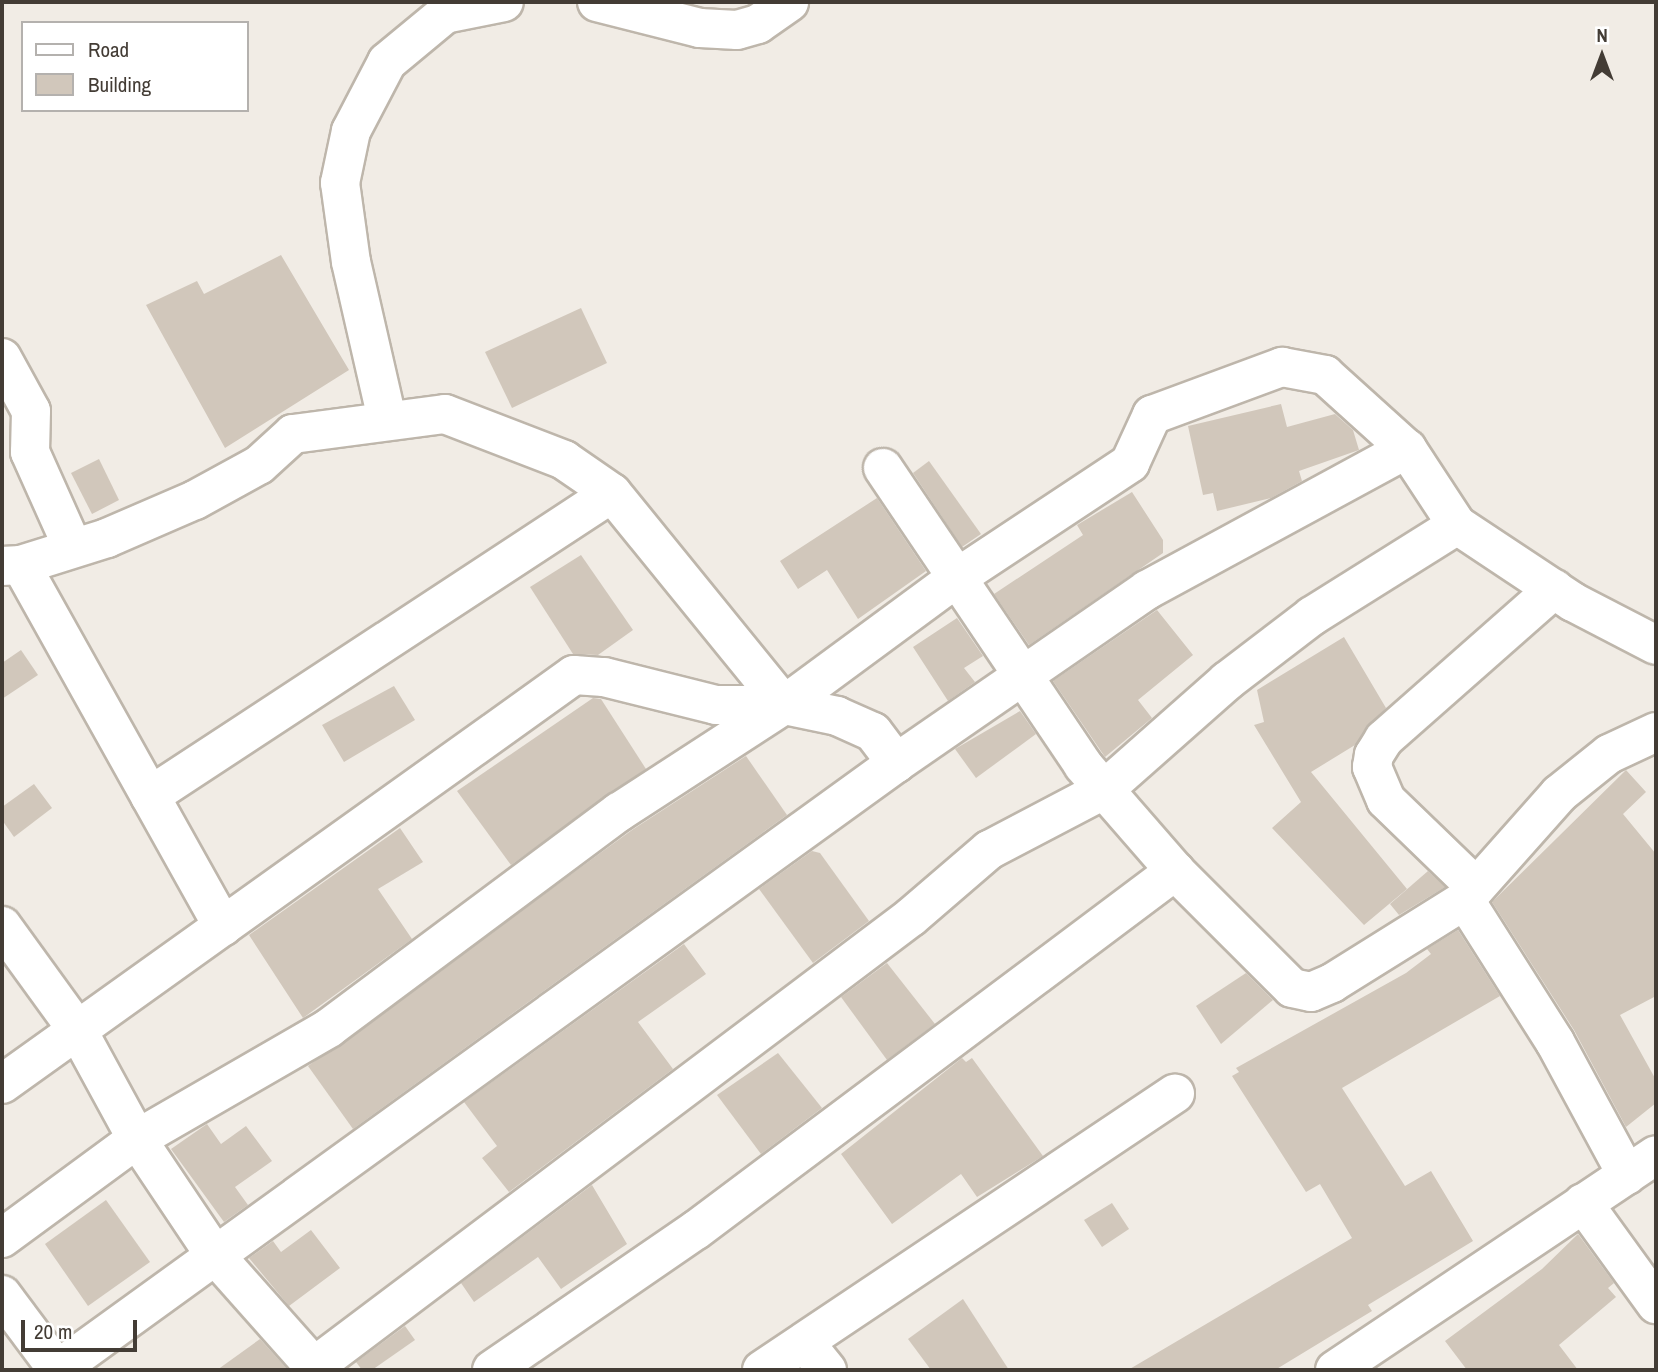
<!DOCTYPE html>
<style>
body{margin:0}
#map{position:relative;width:1658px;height:1372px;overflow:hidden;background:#f1ece5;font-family:"Archivo Narrow",sans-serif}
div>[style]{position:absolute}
.building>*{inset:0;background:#d1c7bb}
.roads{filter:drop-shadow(2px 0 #beb6ab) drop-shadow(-2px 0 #beb6ab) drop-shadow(0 2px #beb6ab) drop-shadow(0 -2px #beb6ab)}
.minor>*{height:38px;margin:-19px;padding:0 19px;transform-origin:19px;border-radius:19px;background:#fff}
span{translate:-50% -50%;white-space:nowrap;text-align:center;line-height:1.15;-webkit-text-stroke:7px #fff;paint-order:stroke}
.frame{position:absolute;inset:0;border:4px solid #433c35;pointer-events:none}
.legend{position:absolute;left:21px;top:21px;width:228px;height:91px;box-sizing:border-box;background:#fff;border:2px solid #b4b1ae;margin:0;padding:9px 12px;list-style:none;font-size:21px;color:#433c35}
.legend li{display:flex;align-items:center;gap:14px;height:35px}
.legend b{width:35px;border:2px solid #b4b1ae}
.north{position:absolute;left:1567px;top:21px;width:70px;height:70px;-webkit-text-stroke:5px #fff;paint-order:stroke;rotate:0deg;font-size:19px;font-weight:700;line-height:28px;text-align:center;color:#433c35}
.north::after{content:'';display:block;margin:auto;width:24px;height:32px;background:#433c35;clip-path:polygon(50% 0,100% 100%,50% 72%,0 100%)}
.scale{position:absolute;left:21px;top:1320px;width:116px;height:32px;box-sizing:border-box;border:4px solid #433c35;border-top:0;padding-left:9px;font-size:21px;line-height:24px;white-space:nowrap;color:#433c35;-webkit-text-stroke:5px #fff;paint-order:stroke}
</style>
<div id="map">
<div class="building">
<div style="clip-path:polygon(281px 255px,349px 370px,225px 448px,146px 305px,197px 281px,204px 294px)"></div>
<div style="clip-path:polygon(581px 308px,607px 363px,512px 408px,485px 352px)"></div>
<div style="clip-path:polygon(1281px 404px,1287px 427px,1335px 414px,1353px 430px,1359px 450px,1299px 471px,1302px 481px,1271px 498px,1217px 511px,1213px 493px,1203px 495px,1188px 426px)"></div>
<div style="clip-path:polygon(99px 459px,119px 500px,92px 514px,71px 473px)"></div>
<div style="clip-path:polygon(929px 461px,981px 534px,962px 547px,913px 473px)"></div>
<div style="clip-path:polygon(1132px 492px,1163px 540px,1163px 553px,1029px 645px,994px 594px,1083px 535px,1077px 525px)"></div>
<div style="clip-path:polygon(877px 498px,926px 571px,858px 619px,827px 570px,798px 589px,780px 561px)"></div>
<div style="clip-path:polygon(581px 555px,633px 630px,598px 655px,573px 654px,530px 587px)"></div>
<div style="clip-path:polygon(1157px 610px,1193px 655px,1138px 700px,1152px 718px,1105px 757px,1053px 681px)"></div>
<div style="clip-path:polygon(957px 618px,983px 656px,964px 668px,975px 682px,948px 701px,913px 647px)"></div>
<div style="clip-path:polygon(1344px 637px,1386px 708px,1355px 745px,1311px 772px,1407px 889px,1364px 925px,1272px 828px,1301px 802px,1254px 725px,1264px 722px,1257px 690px)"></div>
<div style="clip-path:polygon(21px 650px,38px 675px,2px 699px,2px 663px)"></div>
<div style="clip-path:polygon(394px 686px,415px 720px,344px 762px,322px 725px)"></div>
<div style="clip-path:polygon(593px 698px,601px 699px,646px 769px,511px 865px,457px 791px)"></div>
<div style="clip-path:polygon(1020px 711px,1036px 734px,976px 778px,955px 749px)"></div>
<div style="clip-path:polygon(746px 756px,787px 815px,353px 1129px,308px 1066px,632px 830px)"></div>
<div style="clip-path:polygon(1626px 770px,1646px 792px,1623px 814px,1656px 854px,1656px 996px,1620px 1015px,1656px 1080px,1656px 1103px,1626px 1127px,1574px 1030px,1492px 902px)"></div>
<div style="clip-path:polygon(34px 784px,52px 808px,14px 837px,2px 820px,2px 807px)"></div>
<div style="clip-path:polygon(400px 828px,423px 862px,378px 889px,412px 939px,303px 1018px,249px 935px)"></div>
<div style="clip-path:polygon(812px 851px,820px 853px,869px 921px,813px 963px,759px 889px)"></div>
<div style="clip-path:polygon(1428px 871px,1445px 887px,1399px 915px,1390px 904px)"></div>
<div style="clip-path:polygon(1458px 930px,1500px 996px,1342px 1088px,1405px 1186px,1431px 1171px,1473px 1241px,1368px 1305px,1372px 1311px,1275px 1370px,1128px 1370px,1352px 1238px,1320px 1184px,1306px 1192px,1232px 1076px,1239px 1072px,1236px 1068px,1406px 973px,1431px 954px,1427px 949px)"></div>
<div style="clip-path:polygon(684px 944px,706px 974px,638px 1022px,673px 1069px,509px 1192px,482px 1158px,497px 1146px,464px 1102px)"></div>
<div style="clip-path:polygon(887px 963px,935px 1024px,887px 1060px,841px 997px)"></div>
<div style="clip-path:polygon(1246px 973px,1273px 1000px,1221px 1044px,1196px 1006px)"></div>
<div style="clip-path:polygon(778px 1053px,822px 1108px,761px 1154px,717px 1095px)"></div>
<div style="clip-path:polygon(962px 1058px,966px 1062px,972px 1058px,1043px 1156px,977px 1197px,961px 1174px,892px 1224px,841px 1154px)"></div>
<div style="clip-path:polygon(207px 1124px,221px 1144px,246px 1126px,272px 1161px,235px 1187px,248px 1205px,224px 1222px,171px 1149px)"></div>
<div style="clip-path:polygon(592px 1185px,627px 1244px,561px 1289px,538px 1257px,474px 1302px,461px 1283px)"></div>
<div style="clip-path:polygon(106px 1200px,150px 1262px,88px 1306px,45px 1244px)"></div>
<div style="clip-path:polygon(1112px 1203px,1129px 1229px,1102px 1247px,1084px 1220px)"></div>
<div style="clip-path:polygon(311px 1230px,340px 1268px,289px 1306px,249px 1258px,273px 1241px,281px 1252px)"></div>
<div style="clip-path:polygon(1578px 1234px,1614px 1283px,1608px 1288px,1616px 1297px,1559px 1345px,1578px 1370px,1467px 1370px,1445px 1341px,1542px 1269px)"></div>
<div style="clip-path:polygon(963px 1299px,1009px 1370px,931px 1370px,908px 1339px)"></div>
<div style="clip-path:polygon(405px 1326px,415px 1340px,372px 1370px,362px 1370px,356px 1362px)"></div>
<div style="clip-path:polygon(260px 1339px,288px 1370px,217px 1370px)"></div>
</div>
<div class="roads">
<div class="minor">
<div style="left:597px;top:2px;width:106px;rotate:14.2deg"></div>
<div style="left:700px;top:28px;width:37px;rotate:3deg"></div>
<div style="left:737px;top:30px;width:22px;rotate:-16deg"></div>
<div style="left:758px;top:24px;width:38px;rotate:-35deg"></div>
<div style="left:2px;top:358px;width:60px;rotate:61.3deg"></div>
<div style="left:31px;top:411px;width:41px;rotate:91.4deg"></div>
<div style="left:30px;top:452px;width:105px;rotate:65.9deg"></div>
<div style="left:387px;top:419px;width:161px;rotate:-102.9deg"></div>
<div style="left:351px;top:262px;width:80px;rotate:-97.9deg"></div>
<div style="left:340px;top:183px;width:53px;rotate:-78.1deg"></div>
<div style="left:351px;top:131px;width:78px;rotate:-62.4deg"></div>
<div style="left:387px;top:62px;width:75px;rotate:-39.6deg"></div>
<div style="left:445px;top:14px;width:60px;rotate:-11.5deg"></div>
<div style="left:883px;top:468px;width:358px;rotate:56deg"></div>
<div style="left:1083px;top:765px;width:140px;rotate:49deg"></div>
<div style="left:1175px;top:871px;width:165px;rotate:45deg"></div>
<div style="left:1292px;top:988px;width:19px;rotate:12deg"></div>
<div style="left:1311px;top:992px;width:23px;rotate:-23deg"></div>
<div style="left:1332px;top:983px;width:157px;rotate:-32deg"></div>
<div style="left:21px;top:565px;width:414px;rotate:60.8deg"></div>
<div style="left:2px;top:566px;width:19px;rotate:-3deg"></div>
<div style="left:21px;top:565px;width:90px;rotate:-17.4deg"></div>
<div style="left:107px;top:538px;width:96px;rotate:-23.4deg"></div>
<div style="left:195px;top:500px;width:73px;rotate:-28.7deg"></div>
<div style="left:259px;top:465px;width:46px;rotate:-42.4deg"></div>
<div style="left:293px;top:434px;width:153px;rotate:-7.5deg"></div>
<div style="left:445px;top:414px;width:128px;rotate:21.1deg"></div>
<div style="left:564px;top:460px;width:58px;rotate:34.5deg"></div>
<div style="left:612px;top:493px;width:273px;rotate:50.9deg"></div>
<div style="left:150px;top:796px;width:552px;rotate:-33.26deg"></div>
<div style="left:1476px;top:887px;width:125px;rotate:-136deg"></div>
<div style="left:1386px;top:800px;width:36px;rotate:-113deg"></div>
<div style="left:1372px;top:767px;width:12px;rotate:-81deg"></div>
<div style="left:1374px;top:755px;width:19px;rotate:-58deg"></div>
<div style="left:1384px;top:739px;width:227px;rotate:-41.4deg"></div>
<div style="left:2px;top:926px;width:130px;rotate:54.1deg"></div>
<div style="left:78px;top:1031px;width:123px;rotate:61.4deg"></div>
<div style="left:137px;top:1139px;width:222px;rotate:-30deg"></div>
<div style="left:329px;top:1028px;width:362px;rotate:-36.7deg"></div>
<div style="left:619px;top:812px;width:197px;rotate:-33deg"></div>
<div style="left:784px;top:705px;width:212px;rotate:-36.4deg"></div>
<div style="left:955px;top:579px;width:210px;rotate:-33.5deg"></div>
<div style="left:1130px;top:463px;width:53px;rotate:-65.4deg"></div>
<div style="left:1152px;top:415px;width:139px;rotate:-20.3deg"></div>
<div style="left:1282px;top:367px;width:44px;rotate:10.5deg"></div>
<div style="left:1325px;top:375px;width:110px;rotate:42.1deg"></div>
<div style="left:1407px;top:449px;width:91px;rotate:56.7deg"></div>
<div style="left:1457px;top:525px;width:139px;rotate:33.6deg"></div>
<div style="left:1573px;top:602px;width:93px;rotate:27.4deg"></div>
<div style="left:2px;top:1084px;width:703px;rotate:-35.57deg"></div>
<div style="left:574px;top:675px;width:30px;rotate:4deg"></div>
<div style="left:604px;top:677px;width:115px;rotate:14deg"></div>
<div style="left:716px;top:705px;width:68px"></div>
<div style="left:784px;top:705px;width:54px;rotate:11.7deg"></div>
<div style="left:837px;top:716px;width:39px;rotate:24deg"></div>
<div style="left:873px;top:732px;width:39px;rotate:53deg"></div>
<div style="left:1627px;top:1175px;width:151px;rotate:-118.4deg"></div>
<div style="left:1555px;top:1042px;width:168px;rotate:-122.4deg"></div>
<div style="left:1465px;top:900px;width:142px;rotate:-48.4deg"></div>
<div style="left:1559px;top:794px;width:64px;rotate:-38.7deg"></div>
<div style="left:1609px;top:754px;width:52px;rotate:-25.1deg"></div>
<div style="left:1583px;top:1203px;width:125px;rotate:54.1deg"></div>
<div style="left:2px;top:1238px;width:167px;rotate:-36.3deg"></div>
<div style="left:137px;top:1139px;width:138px;rotate:56.2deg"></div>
<div style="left:214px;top:1254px;width:155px;rotate:48.4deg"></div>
<div style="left:2px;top:1295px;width:94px;rotate:53.3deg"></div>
<div style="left:805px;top:1343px;width:35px;rotate:51deg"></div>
<div style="left:315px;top:1366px;width:746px;rotate:-36.99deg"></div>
<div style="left:911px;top:917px;width:103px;rotate:-40.7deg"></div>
<div style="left:989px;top:850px;width:131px;rotate:-27.7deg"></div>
<div style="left:1105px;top:789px;width:163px;rotate:-41.5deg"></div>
<div style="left:1227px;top:681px;width:107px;rotate:-37.4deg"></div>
<div style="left:1312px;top:616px;width:171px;rotate:-32.1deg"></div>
<div style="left:57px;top:1370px;width:1036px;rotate:-35.88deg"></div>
<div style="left:896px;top:763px;width:305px;rotate:-34.6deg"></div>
<div style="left:1147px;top:590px;width:296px;rotate:-28.5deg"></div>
<div style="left:492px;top:1370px;width:247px;rotate:-34.5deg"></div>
<div style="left:696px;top:1230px;width:599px;rotate:-36.85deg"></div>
<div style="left:762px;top:1370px;width:497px;rotate:-33.8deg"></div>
<div style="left:1335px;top:1370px;width:386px;rotate:-33.8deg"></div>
</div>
</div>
<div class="frame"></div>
<ul class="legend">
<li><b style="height:9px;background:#fff"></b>Road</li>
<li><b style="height:19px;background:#d1c7bb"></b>Building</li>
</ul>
<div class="north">N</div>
<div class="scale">20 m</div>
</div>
